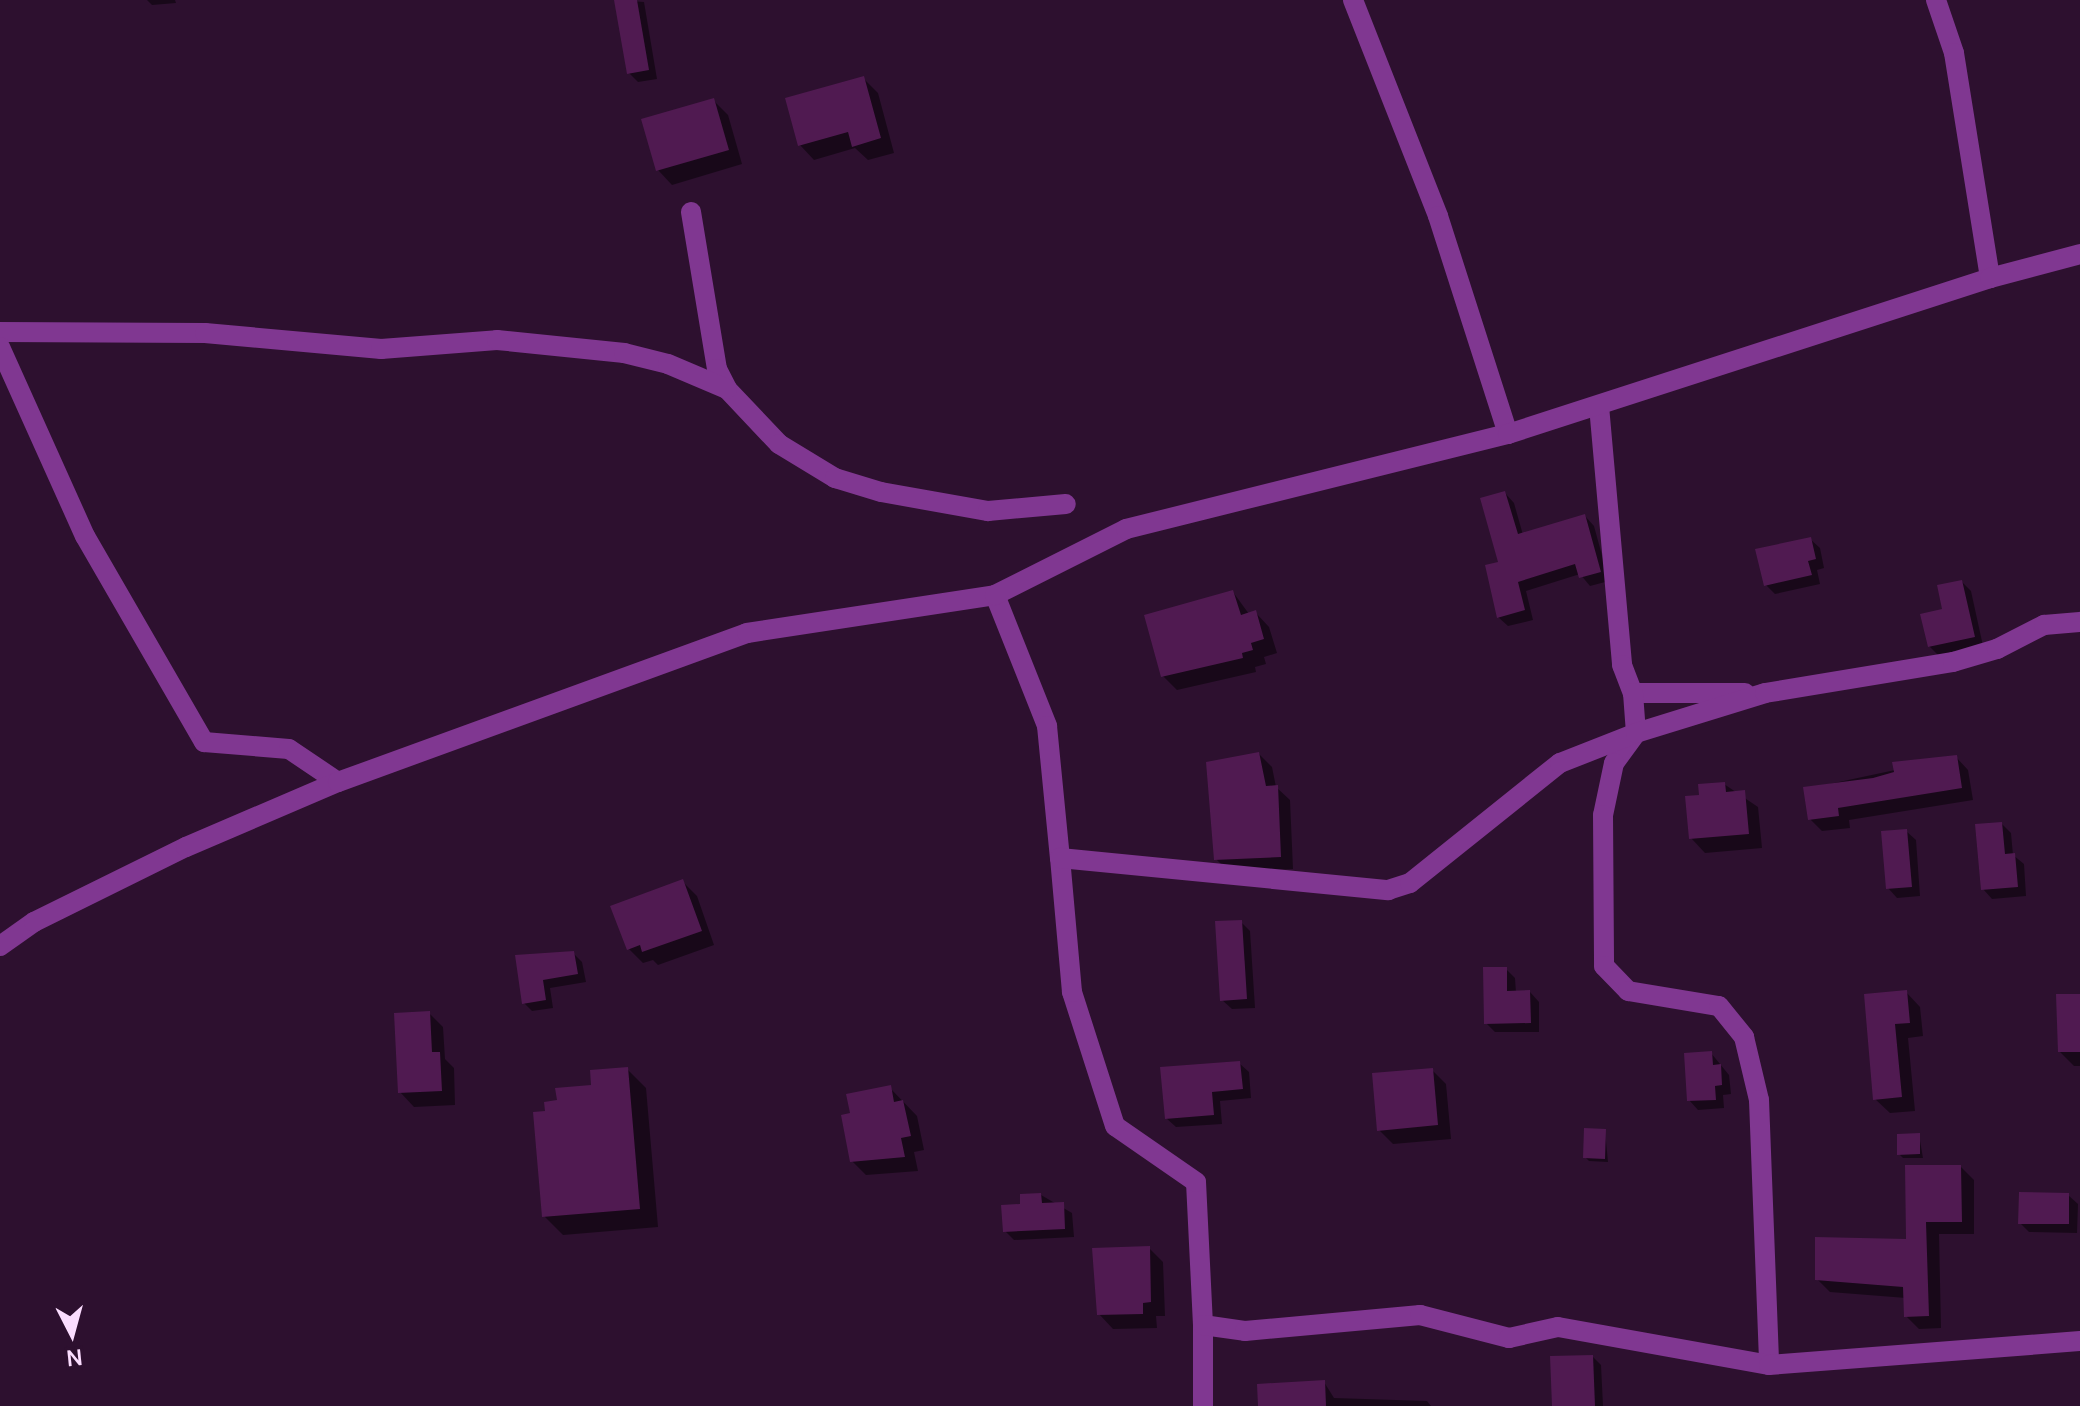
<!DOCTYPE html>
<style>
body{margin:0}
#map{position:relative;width:2080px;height:1406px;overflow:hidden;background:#2d102f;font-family:Manrope,sans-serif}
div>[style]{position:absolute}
.shadow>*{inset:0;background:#0007}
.building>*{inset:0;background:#501a51}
.minor>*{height:20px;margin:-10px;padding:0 10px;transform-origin:10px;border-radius:10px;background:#803791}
span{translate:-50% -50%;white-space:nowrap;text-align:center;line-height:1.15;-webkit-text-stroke:6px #2d102f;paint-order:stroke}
.north{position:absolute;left:32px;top:1294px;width:80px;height:80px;-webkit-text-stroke:6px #2d102f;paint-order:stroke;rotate:174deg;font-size:22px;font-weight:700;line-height:32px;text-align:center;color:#fbddff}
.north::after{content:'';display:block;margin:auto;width:28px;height:36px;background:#fbddff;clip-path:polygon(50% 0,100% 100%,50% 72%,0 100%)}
</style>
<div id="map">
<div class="shadow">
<div style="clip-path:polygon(147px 0,175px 0,176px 3px,152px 5px)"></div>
<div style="clip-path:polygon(616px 0,644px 2px,657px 79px,638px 82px,629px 73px)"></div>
<div style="clip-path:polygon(863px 78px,878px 93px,894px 153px,868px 160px,855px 148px,814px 160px,800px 145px)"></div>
<div style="clip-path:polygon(714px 101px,728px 115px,742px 164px,672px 185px,658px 170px)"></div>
<div style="clip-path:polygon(1505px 493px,1514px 503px,1523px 535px,1585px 516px,1594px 526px,1609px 581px,1590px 586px,1580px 574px,1526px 591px,1533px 620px,1508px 626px,1498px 617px)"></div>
<div style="clip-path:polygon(1810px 539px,1820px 548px,1824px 568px,1817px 570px,1820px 584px,1775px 594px,1766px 585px)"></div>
<div style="clip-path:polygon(1962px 582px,1971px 591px,1983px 646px,1939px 656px,1929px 646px)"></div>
<div style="clip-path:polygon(1233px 592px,1249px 614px,1255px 612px,1269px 627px,1277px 653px,1264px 657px,1266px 664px,1255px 667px,1256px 672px,1177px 690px,1163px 676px)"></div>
<div style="clip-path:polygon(1259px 754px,1272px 767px,1276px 787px,1290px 800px,1293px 869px,1229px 872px,1216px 859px)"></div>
<div style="clip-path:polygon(1956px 757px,1968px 770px,1973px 800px,1849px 820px,1850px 828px,1822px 831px,1810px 819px,1806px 789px)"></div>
<div style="clip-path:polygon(1724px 784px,1758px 807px,1762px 848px,1705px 853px,1691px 838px,1701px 796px)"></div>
<div style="clip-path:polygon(2002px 824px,2011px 833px,2013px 855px,2024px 864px,2026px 896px,1992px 899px,1983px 889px)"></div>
<div style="clip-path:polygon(1906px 831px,1916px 840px,1920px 896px,1897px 898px,1888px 888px)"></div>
<div style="clip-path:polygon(682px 881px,697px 896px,714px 945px,658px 965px,653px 960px,643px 963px,629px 949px)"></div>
<div style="clip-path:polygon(1241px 922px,1250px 931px,1255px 1008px,1232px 1009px,1222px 1000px)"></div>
<div style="clip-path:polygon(574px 954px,582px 962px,586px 982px,550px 988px,553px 1008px,532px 1011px,524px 1003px,517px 957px)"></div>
<div style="clip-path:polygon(1506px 969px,1515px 978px,1516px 993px,1530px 992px,1539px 1002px,1539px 1032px,1495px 1032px,1486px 1023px)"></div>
<div style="clip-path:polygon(1906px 992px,1920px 1007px,1923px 1036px,1908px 1038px,1915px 1111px,1890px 1113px,1875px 1099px,1866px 996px)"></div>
<div style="clip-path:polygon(2080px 996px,2080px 1066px,2074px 1066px,2060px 1052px)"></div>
<div style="clip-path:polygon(429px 1013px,443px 1027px,445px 1059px,454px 1068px,455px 1105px,414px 1107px,400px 1092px)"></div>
<div style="clip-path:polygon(1711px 1053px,1729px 1075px,1731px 1094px,1723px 1095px,1724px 1108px,1698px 1110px,1689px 1100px)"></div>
<div style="clip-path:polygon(1239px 1063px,1249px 1072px,1251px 1098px,1220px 1101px,1222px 1124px,1176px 1127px,1166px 1118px)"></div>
<div style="clip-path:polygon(627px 1069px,646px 1088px,658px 1227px,563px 1235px,544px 1216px,547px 1113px,559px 1102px)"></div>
<div style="clip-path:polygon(1432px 1070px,1446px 1084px,1451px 1139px,1393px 1144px,1379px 1130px)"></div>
<div style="clip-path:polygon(890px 1088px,917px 1116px,924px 1150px,914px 1152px,918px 1171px,866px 1175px,852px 1161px,852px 1115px)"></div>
<div style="clip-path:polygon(1605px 1131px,1608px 1162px,1589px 1161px,1585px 1157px)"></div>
<div style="clip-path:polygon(1919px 1135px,1923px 1158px,1903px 1158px,1899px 1154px)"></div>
<div style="clip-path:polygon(1961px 1167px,1974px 1180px,1974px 1234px,1939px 1234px,1941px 1328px,1919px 1329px,1906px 1316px,1906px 1298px,1830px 1292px,1817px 1279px,1908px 1241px)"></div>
<div style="clip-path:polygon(1041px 1195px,1072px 1213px,1074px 1237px,1014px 1240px,1005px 1231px,1022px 1206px)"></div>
<div style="clip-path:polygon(2068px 1195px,2078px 1204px,2077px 1233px,2029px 1232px,2020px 1223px)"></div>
<div style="clip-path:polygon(1149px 1248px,1163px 1262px,1165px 1316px,1156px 1316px,1157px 1328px,1113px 1329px,1099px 1314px)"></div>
<div style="clip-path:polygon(1593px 1357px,1601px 1365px,1603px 1406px,1554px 1406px)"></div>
<div style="clip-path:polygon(1324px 1382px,1334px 1398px,1427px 1401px,1431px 1406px,1260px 1406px)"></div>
</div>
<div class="building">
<div style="clip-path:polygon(614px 0,637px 0,649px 70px,627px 74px)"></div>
<div style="clip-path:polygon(864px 76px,881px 138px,852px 147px,848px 132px,798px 146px,785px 98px)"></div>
<div style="clip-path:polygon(714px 98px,729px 150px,656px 171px,641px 119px)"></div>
<div style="clip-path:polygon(1505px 491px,1518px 534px,1585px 514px,1601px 572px,1579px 578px,1575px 564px,1518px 582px,1525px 610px,1497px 618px,1485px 565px,1498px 562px,1480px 498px)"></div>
<div style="clip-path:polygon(1811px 537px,1816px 559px,1808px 561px,1812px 575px,1764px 586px,1755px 549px)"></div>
<div style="clip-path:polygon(1962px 580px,1975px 637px,1928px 647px,1920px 614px,1942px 609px,1937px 585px)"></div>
<div style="clip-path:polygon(1233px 590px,1241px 615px,1256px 610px,1264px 639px,1251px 643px,1253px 650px,1242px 653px,1243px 658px,1161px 677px,1144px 615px)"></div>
<div style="clip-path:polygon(1259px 752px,1266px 786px,1278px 785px,1281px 857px,1214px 860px,1206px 762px)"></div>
<div style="clip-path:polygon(1957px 755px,1962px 788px,1838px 808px,1839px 816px,1808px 820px,1803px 787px,1873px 778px,1894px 772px,1892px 762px)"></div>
<div style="clip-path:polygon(1725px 782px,1726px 792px,1745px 790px,1749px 834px,1689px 839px,1685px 796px,1699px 795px,1698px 784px)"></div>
<div style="clip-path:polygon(2002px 822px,2005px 854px,2015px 853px,2018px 887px,1981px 890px,1975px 824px)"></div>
<div style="clip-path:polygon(1907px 829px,1912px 887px,1886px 889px,1881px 831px)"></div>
<div style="clip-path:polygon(683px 879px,702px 931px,642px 952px,640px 945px,627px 950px,610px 906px)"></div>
<div style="clip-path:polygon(1242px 920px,1247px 999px,1220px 1001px,1215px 921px)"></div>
<div style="clip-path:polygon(574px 951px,578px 974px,543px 980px,546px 1000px,522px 1004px,515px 955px)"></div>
<div style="clip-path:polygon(1483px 967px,1507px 967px,1507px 991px,1530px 990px,1531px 1023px,1484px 1024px)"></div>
<div style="clip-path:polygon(1907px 990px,1910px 1023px,1895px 1024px,1902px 1097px,1873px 1100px,1864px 994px)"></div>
<div style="clip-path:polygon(2056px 994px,2080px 994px,2080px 1052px,2058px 1052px)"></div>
<div style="clip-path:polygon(430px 1011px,432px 1052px,440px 1052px,442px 1091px,398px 1093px,394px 1013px)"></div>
<div style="clip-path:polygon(1712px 1051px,1713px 1065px,1721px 1064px,1722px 1085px,1715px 1086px,1716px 1100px,1687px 1101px,1684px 1053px)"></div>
<div style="clip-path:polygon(1240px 1061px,1243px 1089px,1212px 1092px,1214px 1115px,1165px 1119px,1160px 1067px)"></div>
<div style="clip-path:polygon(628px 1067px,640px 1209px,542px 1217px,533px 1112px,545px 1111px,544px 1102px,557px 1100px,555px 1088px,591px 1085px,590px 1070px)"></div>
<div style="clip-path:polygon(1433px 1068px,1438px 1125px,1377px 1131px,1372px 1073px)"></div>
<div style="clip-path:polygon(891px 1085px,894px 1102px,903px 1100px,911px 1136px,901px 1138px,905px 1157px,850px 1162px,841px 1115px,850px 1113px,846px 1094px)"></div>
<div style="clip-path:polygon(1584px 1128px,1606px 1129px,1605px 1159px,1583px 1158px)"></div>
<div style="clip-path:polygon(1920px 1133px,1920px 1154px,1897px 1155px,1897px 1134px)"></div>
<div style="clip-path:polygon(1905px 1165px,1961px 1165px,1962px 1222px,1926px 1222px,1929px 1316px,1904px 1317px,1903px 1287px,1815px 1280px,1815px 1237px,1906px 1239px)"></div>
<div style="clip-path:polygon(2019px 1192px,2069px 1193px,2069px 1224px,2018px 1224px)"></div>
<div style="clip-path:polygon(1041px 1193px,1042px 1203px,1064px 1202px,1065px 1229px,1003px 1232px,1001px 1205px,1020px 1204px,1020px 1194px)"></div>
<div style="clip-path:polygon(1150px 1246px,1151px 1302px,1143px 1303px,1143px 1314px,1097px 1315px,1092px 1248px)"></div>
<div style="clip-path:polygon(1593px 1355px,1595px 1406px,1552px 1406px,1550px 1356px)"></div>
<div style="clip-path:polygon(1325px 1380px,1326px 1406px,1258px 1406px,1257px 1384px)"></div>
</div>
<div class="minor">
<div style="left:1353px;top:0;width:232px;rotate:68.5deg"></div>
<div style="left:1438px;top:216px;width:229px;rotate:72.2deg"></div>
<div style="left:1936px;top:0;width:56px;rotate:71.2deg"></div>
<div style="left:1954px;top:53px;width:228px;rotate:80.9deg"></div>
<div style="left:691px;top:212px;width:159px;rotate:80.6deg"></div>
<div style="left:717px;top:369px;width:22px;rotate:63deg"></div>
<div style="left:727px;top:389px;width:76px;rotate:46.6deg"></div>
<div style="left:779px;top:444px;width:66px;rotate:31.3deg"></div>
<div style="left:835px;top:478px;width:48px;rotate:16.9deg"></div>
<div style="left:881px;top:492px;width:109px;rotate:10.1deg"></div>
<div style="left:988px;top:511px;width:78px;rotate:-5.1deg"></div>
<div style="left:0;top:332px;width:205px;rotate:0.3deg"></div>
<div style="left:205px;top:333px;width:177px;rotate:5.2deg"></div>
<div style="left:381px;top:349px;width:116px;rotate:-4.4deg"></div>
<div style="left:497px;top:340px;width:128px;rotate:5.8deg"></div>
<div style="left:624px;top:353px;width:45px;rotate:14deg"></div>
<div style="left:668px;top:364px;width:64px;rotate:23deg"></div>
<div style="left:0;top:347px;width:207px;rotate:65.8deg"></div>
<div style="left:85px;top:536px;width:238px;rotate:60deg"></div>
<div style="left:204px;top:742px;width:85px;rotate:4.7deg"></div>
<div style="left:289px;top:749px;width:59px;rotate:34deg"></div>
<div style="left:1599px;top:406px;width:260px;rotate:84.9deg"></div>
<div style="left:1622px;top:665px;width:30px;rotate:69deg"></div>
<div style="left:1633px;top:693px;width:112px"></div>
<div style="left:995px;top:595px;width:141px;rotate:68.3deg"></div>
<div style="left:1047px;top:726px;width:133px;rotate:84.4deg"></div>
<div style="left:1633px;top:693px;width:40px;rotate:85.7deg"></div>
<div style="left:1636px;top:733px;width:37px;rotate:126deg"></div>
<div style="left:1614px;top:763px;width:53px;rotate:101.9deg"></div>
<div style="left:1603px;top:815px;width:151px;rotate:89.6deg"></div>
<div style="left:1604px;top:966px;width:35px;rotate:46deg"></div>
<div style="left:1628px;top:991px;width:92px;rotate:9.4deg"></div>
<div style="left:1719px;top:1006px;width:40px;rotate:51deg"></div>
<div style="left:1744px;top:1037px;width:65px;rotate:76.6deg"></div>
<div style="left:1759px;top:1100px;width:265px;rotate:87.8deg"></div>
<div style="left:0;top:946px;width:42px;rotate:-35.2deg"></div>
<div style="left:34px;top:922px;width:169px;rotate:-26.3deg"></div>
<div style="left:186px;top:847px;width:165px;rotate:-23.2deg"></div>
<div style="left:338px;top:782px;width:435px;rotate:-20deg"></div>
<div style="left:747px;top:633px;width:251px;rotate:-8.7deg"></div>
<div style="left:995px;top:595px;width:147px;rotate:-26.7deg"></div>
<div style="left:1126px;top:529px;width:394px;rotate:-14deg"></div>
<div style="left:1508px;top:434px;width:507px;rotate:-17.93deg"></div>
<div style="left:1990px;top:278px;width:93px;rotate:-14.9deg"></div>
<div style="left:1203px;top:1325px;width:143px;rotate:-92.8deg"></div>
<div style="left:1196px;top:1182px;width:98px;rotate:-145.3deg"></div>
<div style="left:1115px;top:1126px;width:141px;rotate:-107.8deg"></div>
<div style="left:1072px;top:992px;width:135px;rotate:-95.1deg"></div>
<div style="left:1060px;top:858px;width:330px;rotate:5.6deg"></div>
<div style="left:1388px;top:890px;width:23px;rotate:-18deg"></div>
<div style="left:1410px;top:883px;width:192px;rotate:-38.7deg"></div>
<div style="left:1560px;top:763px;width:82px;rotate:-21.5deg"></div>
<div style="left:1636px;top:733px;width:135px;rotate:-17.2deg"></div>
<div style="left:1765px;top:693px;width:191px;rotate:-9.4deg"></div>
<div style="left:1953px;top:662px;width:46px;rotate:-16.5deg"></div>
<div style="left:1997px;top:649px;width:53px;rotate:-27.1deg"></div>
<div style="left:2044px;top:625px;width:36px;rotate:-5deg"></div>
<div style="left:1203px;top:1406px;width:81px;rotate:-90deg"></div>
<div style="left:1203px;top:1325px;width:42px;rotate:8.1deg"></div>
<div style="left:1245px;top:1331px;width:176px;rotate:-5.2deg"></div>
<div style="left:1420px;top:1315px;width:92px;rotate:14.5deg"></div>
<div style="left:1509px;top:1338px;width:50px;rotate:-12.7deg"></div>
<div style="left:1558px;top:1327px;width:214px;rotate:10.2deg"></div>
<div style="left:1769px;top:1365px;width:312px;rotate:-4.4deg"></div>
</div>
<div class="north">N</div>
</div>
